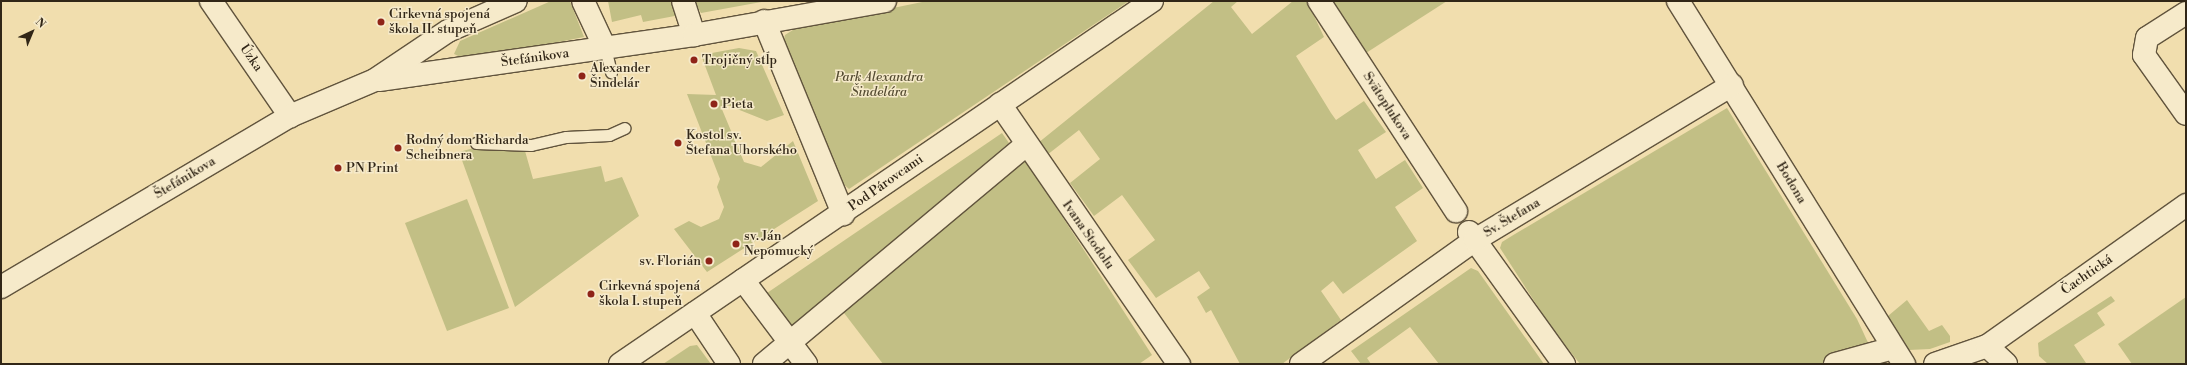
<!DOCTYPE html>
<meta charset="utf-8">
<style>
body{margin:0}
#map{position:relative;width:2187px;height:365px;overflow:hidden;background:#f1deae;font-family:"Libre Bodoni",serif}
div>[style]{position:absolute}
.green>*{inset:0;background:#c2bf85}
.roads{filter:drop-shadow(1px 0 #61543d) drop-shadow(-1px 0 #61543d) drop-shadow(0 1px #61543d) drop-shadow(0 -1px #61543d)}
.service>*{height:11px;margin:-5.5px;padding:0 5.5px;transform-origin:5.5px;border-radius:5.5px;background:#f6eaca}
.minor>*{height:22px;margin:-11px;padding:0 11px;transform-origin:11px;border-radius:11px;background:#f6eaca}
.dots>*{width:11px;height:11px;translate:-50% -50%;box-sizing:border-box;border:2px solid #f6eaca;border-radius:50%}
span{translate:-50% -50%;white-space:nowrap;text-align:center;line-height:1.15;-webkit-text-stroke:3px #f6eaca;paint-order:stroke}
.poi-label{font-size:13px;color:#312617}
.left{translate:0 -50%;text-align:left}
.right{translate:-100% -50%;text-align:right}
.street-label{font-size:13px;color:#312617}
.park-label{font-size:13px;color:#554c32;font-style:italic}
.frame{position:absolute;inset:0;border:2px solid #312617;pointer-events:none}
.north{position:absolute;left:12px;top:12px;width:40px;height:40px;-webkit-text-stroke:3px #f6eaca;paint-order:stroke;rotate:44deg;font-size:11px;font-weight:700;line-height:16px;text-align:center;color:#312617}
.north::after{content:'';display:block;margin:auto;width:14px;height:18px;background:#312617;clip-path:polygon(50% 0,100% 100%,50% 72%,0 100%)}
</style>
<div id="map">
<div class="green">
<div style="clip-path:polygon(551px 1px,570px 1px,584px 37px,467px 60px,454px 54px,460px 41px)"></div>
<div style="clip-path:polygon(608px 1px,676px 1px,680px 15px,643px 22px,641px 15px,612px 22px)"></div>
<div style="clip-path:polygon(694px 1px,767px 1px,701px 13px)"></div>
<div style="clip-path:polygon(927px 1px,1129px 1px,849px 189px,840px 181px,783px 44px,785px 35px,796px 28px)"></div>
<div style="clip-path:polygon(1214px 1px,1238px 1px,1231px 7px,1252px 34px,1293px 1px,1307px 1px,1324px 37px,1296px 56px,1331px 113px,1336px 120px,1364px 101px,1386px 132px,1358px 150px,1376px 179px,1405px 160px,1423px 188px,1395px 207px,1417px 241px,1343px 294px,1333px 281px,1321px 291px,1341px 320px,1282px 364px,1240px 364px,1211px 310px,1206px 313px,1197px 297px,1210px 288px,1199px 271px,1156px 298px,1128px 260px,1155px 240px,1122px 195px,1094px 216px,1070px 183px,1100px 159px,1079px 130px,1047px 155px,1038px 143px)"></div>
<div style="clip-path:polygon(1331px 1px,1447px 1px,1366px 53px)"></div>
<div style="clip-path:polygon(739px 48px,756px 51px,784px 115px,767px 121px,727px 105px,721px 107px,744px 162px,761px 167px,793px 141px,818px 201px,707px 272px,674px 229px,689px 221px,701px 227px,719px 219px,724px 207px,717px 187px,720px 179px,687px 94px,716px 95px,701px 55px)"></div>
<div style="clip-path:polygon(1727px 108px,1857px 319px,1878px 364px,1580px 364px,1551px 327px,1500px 248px,1502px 242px,1515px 234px)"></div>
<div style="clip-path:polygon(1002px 133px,1009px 143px,792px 326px,767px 293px)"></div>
<div style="clip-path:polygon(474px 148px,525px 151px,533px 179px,601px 166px,605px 182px,622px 177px,639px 216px,515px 307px,459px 152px)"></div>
<div style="clip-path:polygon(1023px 156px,1152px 355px,1139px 364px,883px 364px,841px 309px)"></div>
<div style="clip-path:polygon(467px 199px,509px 308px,447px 331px,405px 223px)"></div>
<div style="clip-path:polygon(1471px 268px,1478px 271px,1544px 364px,1439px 364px,1410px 327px,1367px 358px,1371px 364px,1361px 364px,1351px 351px)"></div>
<div style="clip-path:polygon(2111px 296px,2115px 301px,2097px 313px,2105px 325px,2074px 345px,2086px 363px,2048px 364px,2039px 356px,2038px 343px)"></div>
<div style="clip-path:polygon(2186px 297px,2186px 364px,2132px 364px,2118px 344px)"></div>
<div style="clip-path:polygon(1907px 300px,1929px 331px,1942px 325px,1950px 336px,1950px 342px,1930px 349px,1909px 350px,1888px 316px)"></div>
<div style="clip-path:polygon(697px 345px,711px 364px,663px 364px,690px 346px)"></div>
</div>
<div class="roads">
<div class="service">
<div style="left:605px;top:48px;width:25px;rotate:76deg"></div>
<div style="left:476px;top:143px;width:55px;rotate:2.1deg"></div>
<div style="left:531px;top:145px;width:36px;rotate:-13deg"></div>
<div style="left:566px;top:137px;width:43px;rotate:-2.7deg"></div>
<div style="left:609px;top:135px;width:17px;rotate:-24deg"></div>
</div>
<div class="minor">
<div style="left:211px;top:1px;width:140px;rotate:55.5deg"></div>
<div style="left:583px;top:1px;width:52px;rotate:64.9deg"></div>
<div style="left:683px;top:1px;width:36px;rotate:72deg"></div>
<div style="left:1319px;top:1px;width:251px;rotate:56.9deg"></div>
<div style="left:1678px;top:1px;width:428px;rotate:58.1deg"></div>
<div style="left:2186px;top:13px;width:46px;rotate:147.3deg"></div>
<div style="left:2147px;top:38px;width:17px;rotate:100deg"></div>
<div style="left:2144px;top:55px;width:72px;rotate:54.6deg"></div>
<div style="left:764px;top:21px;width:209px;rotate:67.7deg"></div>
<div style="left:379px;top:80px;width:318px;rotate:-8.1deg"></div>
<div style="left:694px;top:35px;width:194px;rotate:-10.1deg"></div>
<div style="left:1000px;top:104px;width:316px;rotate:55.5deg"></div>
<div style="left:1469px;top:232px;width:163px;rotate:54.3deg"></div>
<div style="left:743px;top:280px;width:105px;rotate:53.1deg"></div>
<div style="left:1px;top:287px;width:336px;rotate:-30.6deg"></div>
<div style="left:290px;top:116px;width:92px;rotate:-23deg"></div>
<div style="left:375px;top:80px;width:88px;rotate:-33.9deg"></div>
<div style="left:448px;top:31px;width:74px;rotate:-23.8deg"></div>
<div style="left:695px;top:313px;width:61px;rotate:56.3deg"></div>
<div style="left:1987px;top:346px;width:26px;rotate:43deg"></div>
<div style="left:620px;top:364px;width:644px;rotate:-34.31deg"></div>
<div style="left:764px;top:364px;width:341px;rotate:-39.9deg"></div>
<div style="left:1301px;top:364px;width:214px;rotate:-35.5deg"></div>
<div style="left:1475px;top:240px;width:300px;rotate:-31.1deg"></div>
<div style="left:1835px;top:364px;width:60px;rotate:-15.4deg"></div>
<div style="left:1935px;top:364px;width:55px;rotate:-19.1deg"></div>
<div style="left:1987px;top:346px;width:244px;rotate:-35.3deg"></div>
</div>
</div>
<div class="dots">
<div style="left:381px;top:22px;background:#8f2418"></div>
<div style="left:694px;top:60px;background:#8f2418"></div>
<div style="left:582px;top:76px;background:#8f2418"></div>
<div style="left:714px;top:104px;background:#8f2418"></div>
<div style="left:678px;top:143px;background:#8f2418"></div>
<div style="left:398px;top:148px;background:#8f2418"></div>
<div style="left:338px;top:168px;background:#8f2418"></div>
<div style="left:736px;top:244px;background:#8f2418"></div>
<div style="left:709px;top:261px;background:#8f2418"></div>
<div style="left:591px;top:294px;background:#8f2418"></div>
</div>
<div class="poi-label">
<span class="left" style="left:389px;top:22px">Cirkevná spojená<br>škola II. stupeň</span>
<span class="left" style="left:702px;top:60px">Trojičný stĺp</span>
<span class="left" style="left:590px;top:76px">Alexander<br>Šindelár</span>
<span class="left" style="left:722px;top:104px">Pieta</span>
<span class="left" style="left:686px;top:143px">Kostol sv.<br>Štefana Uhorského</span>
<span class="left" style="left:406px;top:148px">Rodný dom Richarda<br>Scheibnera</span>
<span class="left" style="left:346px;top:168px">PN Print</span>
<span class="left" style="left:744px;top:244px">sv. Ján<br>Nepomucký</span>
<span class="right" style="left:701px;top:261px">sv. Florián</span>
<span class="left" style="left:599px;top:294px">Cirkevná spojená<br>škola I. stupeň</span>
</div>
<div class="street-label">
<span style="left:251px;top:58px;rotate:55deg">Úzka</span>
<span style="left:535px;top:58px;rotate:-8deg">Štefánikova</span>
<span style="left:1387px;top:106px;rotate:57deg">Svätoplukova</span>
<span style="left:185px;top:178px;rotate:-31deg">Štefánikova</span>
<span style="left:886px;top:183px;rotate:-35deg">Pod Párovcami</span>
<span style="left:1791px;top:183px;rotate:59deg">Bodona</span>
<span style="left:1512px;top:218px;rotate:-31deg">Sv. Štefana</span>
<span style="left:1088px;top:235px;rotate:55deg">Ivana Stodolu</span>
<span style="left:2087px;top:275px;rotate:-35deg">Čachtická</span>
</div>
<div class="park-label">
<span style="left:879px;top:85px">Park Alexandra<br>Šindelára</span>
</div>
<div class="frame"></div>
<div class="north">N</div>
</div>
